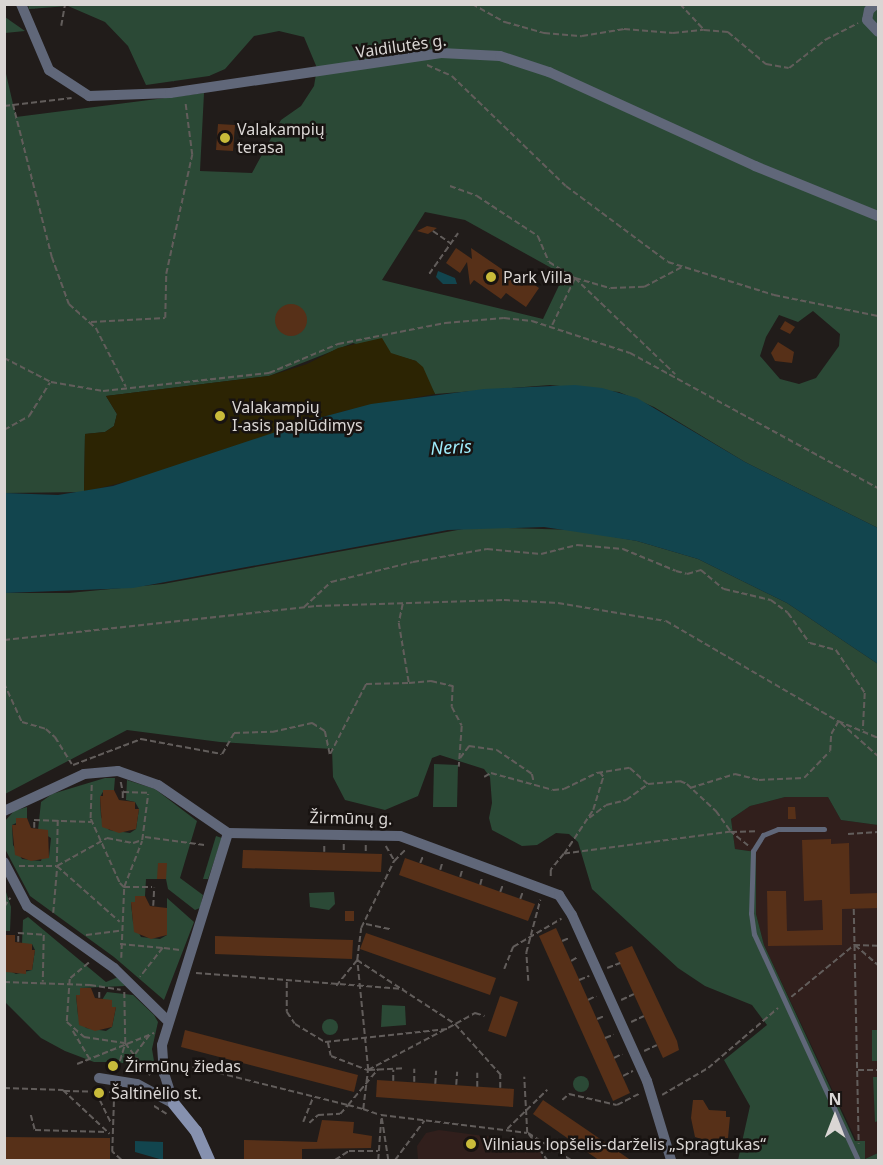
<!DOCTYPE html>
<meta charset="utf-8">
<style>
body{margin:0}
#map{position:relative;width:883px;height:1165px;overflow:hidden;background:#211c1a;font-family:"Noto Sans",sans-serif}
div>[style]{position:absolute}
.education>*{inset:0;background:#311f1c}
.green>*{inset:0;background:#2b4936}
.round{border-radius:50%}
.sand>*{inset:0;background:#2c2403}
.water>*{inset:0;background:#12454e}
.building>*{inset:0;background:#573018}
.path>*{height:1.5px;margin-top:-0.75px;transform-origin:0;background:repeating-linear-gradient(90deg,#625d5b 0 6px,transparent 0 9px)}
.service>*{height:5px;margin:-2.5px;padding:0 2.5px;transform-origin:2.5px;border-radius:2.5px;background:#606779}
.minor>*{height:10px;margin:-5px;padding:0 5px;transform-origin:5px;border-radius:5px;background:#606779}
.secondary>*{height:12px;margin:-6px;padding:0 6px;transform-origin:6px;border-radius:6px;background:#8691af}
.dots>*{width:16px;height:16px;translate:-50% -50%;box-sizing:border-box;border:3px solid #181311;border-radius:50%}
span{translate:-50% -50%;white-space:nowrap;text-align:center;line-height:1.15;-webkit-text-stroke:5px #181311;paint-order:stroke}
.street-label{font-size:16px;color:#dad6d4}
.poi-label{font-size:16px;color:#dad6d4}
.left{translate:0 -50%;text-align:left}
.water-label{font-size:18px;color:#9eebfa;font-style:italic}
.frame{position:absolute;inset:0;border:6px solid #dad6d4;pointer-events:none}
.north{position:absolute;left:805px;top:1087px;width:60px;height:60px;-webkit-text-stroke:4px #181311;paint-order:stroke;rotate:0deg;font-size:16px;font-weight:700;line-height:24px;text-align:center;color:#dad6d4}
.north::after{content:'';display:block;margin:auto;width:21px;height:27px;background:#dad6d4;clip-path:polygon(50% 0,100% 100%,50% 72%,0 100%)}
</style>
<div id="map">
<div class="education">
<div style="clip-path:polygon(785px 797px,828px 797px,841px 820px,878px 825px,878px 1153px,865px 1159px,764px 945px,756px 914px,756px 852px,735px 849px,731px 819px,750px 806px)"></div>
<div style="clip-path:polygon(439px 1130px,522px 1141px,525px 1149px,540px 1151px,543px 1160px,418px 1160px,417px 1146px,426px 1133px)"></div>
</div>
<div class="green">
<div style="clip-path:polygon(evenodd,28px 5px,878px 5px,878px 528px,745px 462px,654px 407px,619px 392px,550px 385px,435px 394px,416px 361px,353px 343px,269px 376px,106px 396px,117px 414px,114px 426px,105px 432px,85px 434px,84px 492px,5px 493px,4px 65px,16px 117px,204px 93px,200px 171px,252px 173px,281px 120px,301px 106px,314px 86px,317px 68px,304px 37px,279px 31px,254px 36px,225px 69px,209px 76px,146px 85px,128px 46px,105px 22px,68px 6px,29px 9px,28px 5px,425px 212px,465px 220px,564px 275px,543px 319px,382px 280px,425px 212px,28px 5px,813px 311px,840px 334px,839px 346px,816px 378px,799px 384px,780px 379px,760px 356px,766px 337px,779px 315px,798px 322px,813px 311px)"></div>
<div style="clip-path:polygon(4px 17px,5px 17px,25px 31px,5px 33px)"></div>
<div style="clip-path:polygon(474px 527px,576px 530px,637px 541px,698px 559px,787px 603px,878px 664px,878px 825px,841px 820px,828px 797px,785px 797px,750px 806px,731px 819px,735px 849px,756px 852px,756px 914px,764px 945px,855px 1141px,865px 1141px,865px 1159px,878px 1153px,878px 1160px,738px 1160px,750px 1106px,724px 1060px,767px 1025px,752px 1005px,705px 986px,678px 968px,592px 889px,578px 842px,569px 834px,556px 833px,537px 845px,522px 846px,492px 830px,489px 818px,492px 803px,490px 777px,484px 769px,440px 755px,432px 758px,418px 796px,385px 810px,345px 800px,333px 777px,332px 749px,220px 742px,127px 730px,5px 794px,5px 593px,69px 593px,163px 584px)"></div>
<div style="clip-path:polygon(434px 764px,458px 765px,457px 807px,433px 807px)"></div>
<div style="clip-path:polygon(105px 778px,115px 778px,114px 790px,104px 790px,100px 797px,101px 817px,109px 830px,130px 833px,136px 829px,139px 809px,135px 802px,126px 800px,127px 780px,155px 789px,197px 821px,180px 878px,203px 895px,200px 908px,195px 910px,168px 889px,166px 879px,146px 879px,145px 896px,135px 896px,135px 902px,131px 903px,133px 922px,141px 937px,160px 939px,167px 935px,167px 898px,194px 922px,164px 1000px,114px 957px,30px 896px,5px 849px,4px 822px,14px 811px,27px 807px,27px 818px,12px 825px,13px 845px,22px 859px,41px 861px,42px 857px,49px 857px,51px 838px,38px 830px,41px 802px,52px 794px)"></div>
<div style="clip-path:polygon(216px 836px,222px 838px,208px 879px,203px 879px)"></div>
<div style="clip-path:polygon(5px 889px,11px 907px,10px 931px,5px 931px)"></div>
<div style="clip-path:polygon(334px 892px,335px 904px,329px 910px,310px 907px,309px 893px)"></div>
<div style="clip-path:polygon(28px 917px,106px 982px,118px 977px,125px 986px,80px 988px,80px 995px,76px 995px,78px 1015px,86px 1028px,106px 1031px,112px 1027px,116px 1007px,112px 1007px,111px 1000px,102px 1000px,107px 992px,133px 995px,154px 1015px,158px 1022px,152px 1049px,156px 1073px,119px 1062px,94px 1062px,65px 1051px,41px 1038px,5px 1002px,4px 968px,16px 974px,32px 970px,35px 950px,32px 944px,22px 944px,23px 920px)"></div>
<div style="clip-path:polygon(382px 1005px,405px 1006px,406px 1025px,381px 1027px)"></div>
<div class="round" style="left:322px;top:1019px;width:16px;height:16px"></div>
<div style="clip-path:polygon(872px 1030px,878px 1030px,878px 1061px,872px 1061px)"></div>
<div class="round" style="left:573px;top:1076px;width:16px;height:16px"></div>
<div style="clip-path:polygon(873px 1077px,878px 1077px,878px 1121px,875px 1122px)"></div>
</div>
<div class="sand">
<div style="clip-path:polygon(382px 338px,391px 353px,416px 361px,423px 367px,435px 394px,344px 411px,149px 476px,84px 492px,85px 434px,105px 432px,114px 426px,117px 414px,106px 396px,269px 376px,307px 364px,338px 348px)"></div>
</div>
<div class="water">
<div style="clip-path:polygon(438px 271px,455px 278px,457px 284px,443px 284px,436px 277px)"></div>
<div style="clip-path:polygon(575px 385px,602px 388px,637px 398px,745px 462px,878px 528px,878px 664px,787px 603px,698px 559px,637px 541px,544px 527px,448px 530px,133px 588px,5px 593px,5px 493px,58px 495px,113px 486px,315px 419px,371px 404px,484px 389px)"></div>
<div style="clip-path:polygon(135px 1141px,163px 1142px,163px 1160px,135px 1152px)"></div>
</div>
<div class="building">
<div style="clip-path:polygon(218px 124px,235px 125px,233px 151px,216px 150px)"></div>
<div style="clip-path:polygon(427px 226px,437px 228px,428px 234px,417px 231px)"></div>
<div style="clip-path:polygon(456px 248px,472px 259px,471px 248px,516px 279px,522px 276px,539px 288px,526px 307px,506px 293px,501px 299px,474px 280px,470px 285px,467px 262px,460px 273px,446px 263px)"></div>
<div class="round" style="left:275px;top:304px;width:32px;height:32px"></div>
<div style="clip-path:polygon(785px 321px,795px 327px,790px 334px,780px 329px)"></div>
<div style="clip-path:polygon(778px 342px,794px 352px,792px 363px,775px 361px,771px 353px)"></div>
<div style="clip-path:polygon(103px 790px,114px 790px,119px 800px,135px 802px,135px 809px,139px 809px,136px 829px,119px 833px,102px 827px,100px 796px,103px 796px)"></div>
<div style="clip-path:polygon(788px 807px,795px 807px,796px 819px,788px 819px)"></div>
<div style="clip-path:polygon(16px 818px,27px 818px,31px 828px,48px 830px,49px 858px,31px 861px,15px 855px,12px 825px,16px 825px)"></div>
<div style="clip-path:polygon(831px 839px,831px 844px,849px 843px,850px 894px,879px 893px,879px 908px,842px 909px,842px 945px,768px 946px,767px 891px,786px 891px,787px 931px,823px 930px,822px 900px,804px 901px,802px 840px)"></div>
<div style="clip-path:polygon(243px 850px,382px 854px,381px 872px,242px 868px)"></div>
<div style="clip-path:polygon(405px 858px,535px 904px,528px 921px,399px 875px)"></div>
<div style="clip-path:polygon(158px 863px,167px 863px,166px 879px,157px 879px)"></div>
<div style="clip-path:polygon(135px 896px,145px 896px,150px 906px,167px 908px,167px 935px,151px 939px,134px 932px,131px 902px,135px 902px)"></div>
<div style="clip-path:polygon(345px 911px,354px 911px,354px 921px,345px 921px)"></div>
<div style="clip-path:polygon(556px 928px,630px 1093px,613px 1101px,539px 936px)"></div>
<div style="clip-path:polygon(366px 933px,496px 978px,490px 995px,360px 949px)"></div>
<div style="clip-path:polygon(4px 935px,15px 935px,15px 942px,32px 944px,32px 950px,35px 950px,32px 970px,26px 970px,26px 974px,6px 972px)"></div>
<div style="clip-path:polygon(215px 936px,353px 940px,352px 959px,215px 954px)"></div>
<div style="clip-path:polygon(632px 946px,677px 1041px,679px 1050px,663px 1058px,615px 953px)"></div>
<div style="clip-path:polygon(80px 988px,91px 988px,95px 998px,112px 1000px,112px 1007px,116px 1007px,112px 1027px,95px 1031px,79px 1025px,76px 995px,80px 995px)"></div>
<div style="clip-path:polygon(500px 996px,518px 1002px,506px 1037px,488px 1031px)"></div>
<div style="clip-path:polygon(185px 1030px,358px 1075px,354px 1092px,181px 1047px)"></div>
<div style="clip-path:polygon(377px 1080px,514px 1089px,513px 1107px,376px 1097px)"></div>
<div style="clip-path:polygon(543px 1100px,590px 1132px,632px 1161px,600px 1161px,533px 1114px)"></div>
<div style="clip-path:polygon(693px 1100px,703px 1100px,709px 1110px,726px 1111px,726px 1117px,730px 1117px,728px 1138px,711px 1142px,695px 1137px,691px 1118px)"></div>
<div style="clip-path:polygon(322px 1120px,354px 1122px,353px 1133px,372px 1136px,371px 1148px,302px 1149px,302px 1161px,244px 1161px,244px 1140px,317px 1142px)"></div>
<div style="clip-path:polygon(4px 1137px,110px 1138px,110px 1161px,4px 1161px)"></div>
</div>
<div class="path">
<div style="left:472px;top:4px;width:38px;rotate:29deg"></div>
<div style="left:505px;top:22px;width:41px;rotate:15.8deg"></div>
<div style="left:544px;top:33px;width:38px;rotate:5deg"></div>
<div style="left:582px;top:36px;width:43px;rotate:-9.5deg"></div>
<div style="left:624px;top:29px;width:49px;rotate:4.7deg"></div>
<div style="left:673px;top:33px;width:31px;rotate:-6deg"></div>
<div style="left:680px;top:4px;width:35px;rotate:47deg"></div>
<div style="left:704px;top:30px;width:24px;rotate:5deg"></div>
<div style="left:728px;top:32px;width:50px;rotate:40.1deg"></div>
<div style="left:766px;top:64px;width:23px;rotate:10deg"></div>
<div style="left:789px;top:68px;width:46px;rotate:-37.9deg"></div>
<div style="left:825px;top:40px;width:37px;rotate:-27deg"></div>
<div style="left:61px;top:26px;width:22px;rotate:-80deg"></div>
<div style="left:427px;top:65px;width:27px;rotate:24deg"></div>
<div style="left:452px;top:76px;width:158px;rotate:44deg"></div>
<div style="left:566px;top:186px;width:127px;rotate:36.7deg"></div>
<div style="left:668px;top:262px;width:111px;rotate:17.3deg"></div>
<div style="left:774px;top:295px;width:106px;rotate:11.4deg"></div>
<div style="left:13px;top:104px;width:158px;rotate:75.7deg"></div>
<div style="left:52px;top:257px;width:50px;rotate:70.1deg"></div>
<div style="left:69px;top:304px;width:36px;rotate:42deg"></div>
<div style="left:96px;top:328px;width:66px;rotate:63deg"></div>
<div style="left:4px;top:106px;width:68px;rotate:-6.7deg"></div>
<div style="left:450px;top:186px;width:29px;rotate:20deg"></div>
<div style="left:477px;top:196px;width:73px;rotate:33.3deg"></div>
<div style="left:538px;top:236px;width:28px;rotate:67deg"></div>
<div style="left:549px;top:262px;width:31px;rotate:32deg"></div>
<div style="left:575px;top:278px;width:139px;rotate:43.8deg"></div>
<div style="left:433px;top:231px;width:21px;rotate:35deg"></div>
<div style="left:429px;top:274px;width:50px;rotate:-54.7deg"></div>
<div style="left:91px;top:322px;width:74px;rotate:-3.1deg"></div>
<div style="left:165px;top:318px;width:44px;rotate:-88.7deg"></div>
<div style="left:166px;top:274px;width:122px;rotate:-77.7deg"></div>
<div style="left:192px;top:155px;width:54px;rotate:-97.4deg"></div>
<div style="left:552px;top:325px;width:52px;rotate:-63.9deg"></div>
<div style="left:575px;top:278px;width:37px;rotate:16deg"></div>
<div style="left:611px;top:288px;width:33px;rotate:-2deg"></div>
<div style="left:644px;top:287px;width:43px;rotate:-27.8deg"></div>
<div style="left:4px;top:358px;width:53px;rotate:27.1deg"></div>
<div style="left:51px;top:382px;width:53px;rotate:9.8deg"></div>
<div style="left:103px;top:391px;width:167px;rotate:-6.2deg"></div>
<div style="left:269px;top:373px;width:75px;rotate:-22.8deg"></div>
<div style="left:338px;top:344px;width:109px;rotate:-11.1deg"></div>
<div style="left:445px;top:323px;width:59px;rotate:-4.8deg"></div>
<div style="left:504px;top:318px;width:28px;rotate:6deg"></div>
<div style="left:532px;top:321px;width:103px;rotate:18.1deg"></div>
<div style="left:630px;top:353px;width:282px;rotate:28.6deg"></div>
<div style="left:4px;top:430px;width:29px;rotate:-29deg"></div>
<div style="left:29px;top:416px;width:39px;rotate:-58deg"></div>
<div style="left:403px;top:604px;width:19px;rotate:102deg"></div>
<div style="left:399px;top:623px;width:61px;rotate:80.5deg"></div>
<div style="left:409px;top:683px;width:22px;rotate:-5deg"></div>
<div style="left:431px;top:681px;width:23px;rotate:13deg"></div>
<div style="left:453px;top:686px;width:21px;rotate:93deg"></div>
<div style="left:452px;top:707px;width:21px;rotate:62deg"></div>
<div style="left:462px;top:726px;width:41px;rotate:94.2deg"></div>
<div style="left:304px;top:607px;width:37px;rotate:-43deg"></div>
<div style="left:331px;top:582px;width:84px;rotate:-13.7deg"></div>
<div style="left:413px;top:562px;width:75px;rotate:-10deg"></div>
<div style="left:487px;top:549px;width:54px;rotate:5.3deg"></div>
<div style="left:541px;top:554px;width:37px;rotate:-14deg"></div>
<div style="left:577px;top:545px;width:46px;rotate:5deg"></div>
<div style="left:623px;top:549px;width:57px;rotate:22.5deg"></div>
<div style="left:676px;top:571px;width:11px;rotate:15deg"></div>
<div style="left:687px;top:574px;width:15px;rotate:-16deg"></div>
<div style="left:701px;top:570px;width:30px;rotate:40deg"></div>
<div style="left:724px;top:589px;width:48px;rotate:13.2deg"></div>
<div style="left:771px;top:600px;width:21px;rotate:37deg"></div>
<div style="left:788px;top:613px;width:37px;rotate:54deg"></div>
<div style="left:810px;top:643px;width:27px;rotate:15deg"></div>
<div style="left:836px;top:650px;width:52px;rotate:56deg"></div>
<div style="left:865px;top:693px;width:37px;rotate:93deg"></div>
<div style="left:4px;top:640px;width:314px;rotate:-6.2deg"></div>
<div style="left:316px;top:606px;width:188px;rotate:-1.8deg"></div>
<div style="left:504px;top:600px;width:54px;rotate:3.2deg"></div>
<div style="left:558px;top:603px;width:109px;rotate:9.5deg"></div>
<div style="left:666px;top:621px;width:199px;rotate:30.2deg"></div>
<div style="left:838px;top:721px;width:43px;rotate:23deg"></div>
<div style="left:4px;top:683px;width:43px;rotate:65.2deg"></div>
<div style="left:22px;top:722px;width:25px;rotate:16deg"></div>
<div style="left:46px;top:729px;width:12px;rotate:42deg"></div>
<div style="left:55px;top:737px;width:32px;rotate:58deg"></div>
<div style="left:841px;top:723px;width:50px;rotate:41.7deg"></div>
<div style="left:460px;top:758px;width:15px;rotate:-53deg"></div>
<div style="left:469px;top:746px;width:28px;rotate:8deg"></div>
<div style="left:497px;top:750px;width:42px;rotate:34.4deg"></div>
<div style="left:532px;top:774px;width:8px;rotate:76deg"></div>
<div style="left:73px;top:765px;width:73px;rotate:-20.9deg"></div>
<div style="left:141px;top:739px;width:82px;rotate:10.5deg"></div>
<div style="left:222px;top:754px;width:24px;rotate:-60deg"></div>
<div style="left:234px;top:733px;width:38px;rotate:-2deg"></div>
<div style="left:272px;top:732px;width:41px;rotate:-12.7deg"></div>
<div style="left:312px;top:723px;width:15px;rotate:32deg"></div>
<div style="left:325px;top:731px;width:24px;rotate:78deg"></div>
<div style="left:330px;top:754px;width:79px;rotate:-62.8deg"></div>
<div style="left:366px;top:684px;width:43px;rotate:-1.3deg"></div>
<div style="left:484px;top:777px;width:8px;rotate:-30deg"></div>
<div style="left:491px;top:773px;width:64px;rotate:15.3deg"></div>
<div style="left:553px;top:790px;width:11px;rotate:-5deg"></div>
<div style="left:564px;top:789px;width:37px;rotate:-26deg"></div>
<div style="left:597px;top:773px;width:33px;rotate:-9deg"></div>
<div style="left:630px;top:768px;width:24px;rotate:42deg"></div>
<div style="left:648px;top:784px;width:32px;rotate:-5deg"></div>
<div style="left:680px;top:781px;width:8px;rotate:23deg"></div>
<div style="left:687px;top:784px;width:40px;rotate:43deg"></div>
<div style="left:716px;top:811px;width:26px;rotate:54deg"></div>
<div style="left:731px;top:832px;width:168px;rotate:172.5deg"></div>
<div style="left:564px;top:854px;width:21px;rotate:129deg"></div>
<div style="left:551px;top:870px;width:9px;rotate:90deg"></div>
<div style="left:121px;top:782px;width:10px;rotate:79deg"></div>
<div style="left:123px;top:792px;width:24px;rotate:2deg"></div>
<div style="left:92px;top:785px;width:34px;rotate:92deg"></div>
<div style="left:91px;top:819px;width:70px;rotate:65.6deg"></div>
<div style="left:120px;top:883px;width:6px;rotate:45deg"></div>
<div style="left:124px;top:887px;width:28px"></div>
<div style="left:690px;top:788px;width:47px;rotate:-17.3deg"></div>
<div style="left:735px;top:774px;width:25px;rotate:14deg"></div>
<div style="left:759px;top:780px;width:45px;rotate:-2.5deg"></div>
<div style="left:804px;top:778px;width:37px;rotate:-46deg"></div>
<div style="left:830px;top:751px;width:17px;rotate:-87deg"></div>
<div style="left:831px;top:734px;width:14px;rotate:-60deg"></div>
<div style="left:123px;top:792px;width:8px;rotate:90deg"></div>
<div style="left:589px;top:818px;width:21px;rotate:-37deg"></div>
<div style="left:606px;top:805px;width:21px;rotate:-14deg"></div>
<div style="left:626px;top:800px;width:26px;rotate:-36deg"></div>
<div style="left:58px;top:820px;width:46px;rotate:91.2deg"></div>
<div style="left:57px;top:866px;width:84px;rotate:41.6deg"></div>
<div style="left:34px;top:828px;width:8px;rotate:-90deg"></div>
<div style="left:34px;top:820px;width:57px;rotate:2deg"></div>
<div style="left:848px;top:834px;width:30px;rotate:-4deg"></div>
<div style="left:145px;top:837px;width:60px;rotate:7.7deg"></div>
<div style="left:344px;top:844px;width:9px;rotate:90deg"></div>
<div style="left:366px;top:845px;width:8px;rotate:90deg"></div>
<div style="left:386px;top:846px;width:16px;rotate:60deg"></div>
<div style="left:748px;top:846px;width:22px;rotate:-141deg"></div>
<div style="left:731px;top:832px;width:25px;rotate:-2deg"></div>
<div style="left:324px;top:852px;width:8px;rotate:-90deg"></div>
<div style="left:564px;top:854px;width:53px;rotate:-56.6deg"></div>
<div style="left:593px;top:810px;width:34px;rotate:-73deg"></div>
<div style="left:603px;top:777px;width:5px;rotate:-127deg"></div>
<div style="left:420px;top:863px;width:8px;rotate:-67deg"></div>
<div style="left:19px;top:866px;width:37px"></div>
<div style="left:440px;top:870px;width:7px;rotate:-74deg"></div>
<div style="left:460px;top:877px;width:7px;rotate:-74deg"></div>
<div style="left:480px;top:885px;width:8px;rotate:-76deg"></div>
<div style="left:500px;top:892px;width:9px;rotate:-69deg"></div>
<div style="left:520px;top:899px;width:9px;rotate:-69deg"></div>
<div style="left:153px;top:906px;width:18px;rotate:-87deg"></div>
<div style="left:4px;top:907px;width:11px;rotate:-56deg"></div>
<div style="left:854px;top:909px;width:235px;rotate:88.8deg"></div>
<div style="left:53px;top:913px;width:47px;rotate:-85.1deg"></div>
<div style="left:57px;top:866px;width:57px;rotate:-29.2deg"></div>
<div style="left:107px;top:838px;width:26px;rotate:11deg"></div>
<div style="left:133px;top:843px;width:9px;rotate:-18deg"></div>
<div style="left:142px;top:840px;width:46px;rotate:-82.6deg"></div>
<div style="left:366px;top:924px;width:25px;rotate:12deg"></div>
<div style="left:86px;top:935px;width:34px;rotate:-7deg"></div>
<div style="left:562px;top:941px;width:8px;rotate:-23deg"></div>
<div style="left:18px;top:942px;width:9px;rotate:-90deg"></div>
<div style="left:18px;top:933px;width:26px;rotate:4deg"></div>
<div style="left:44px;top:935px;width:47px;rotate:91.2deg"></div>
<div style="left:120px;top:944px;width:43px;rotate:5.3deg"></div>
<div style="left:163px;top:948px;width:37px;rotate:128deg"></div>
<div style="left:855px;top:945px;width:30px;rotate:41deg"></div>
<div style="left:164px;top:948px;width:16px;rotate:7deg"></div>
<div style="left:121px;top:958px;width:71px;rotate:-87.6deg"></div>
<div style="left:124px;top:887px;width:49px;rotate:-68.6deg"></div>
<div style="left:571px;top:961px;width:8px;rotate:-30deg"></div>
<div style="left:89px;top:963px;width:25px;rotate:140deg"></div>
<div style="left:70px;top:979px;width:43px;rotate:94deg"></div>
<div style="left:67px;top:1022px;width:23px;rotate:41deg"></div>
<div style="left:84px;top:1037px;width:41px;rotate:8.3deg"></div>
<div style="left:125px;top:1043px;width:41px;rotate:52deg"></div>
<div style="left:607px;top:968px;width:14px;rotate:-21deg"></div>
<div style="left:504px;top:969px;width:24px;rotate:-68deg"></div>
<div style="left:513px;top:947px;width:56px;rotate:-30.3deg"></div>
<div style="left:196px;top:973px;width:208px;rotate:4.4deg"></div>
<div style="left:579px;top:980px;width:11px;rotate:-22deg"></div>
<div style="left:528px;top:981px;width:28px;rotate:-94deg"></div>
<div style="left:526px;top:953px;width:55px;rotate:-75.2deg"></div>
<div style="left:4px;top:982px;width:86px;rotate:2deg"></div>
<div style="left:90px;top:985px;width:31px;rotate:9deg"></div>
<div style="left:287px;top:982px;width:30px;rotate:90deg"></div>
<div style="left:287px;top:1012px;width:14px;rotate:56deg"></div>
<div style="left:295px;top:1024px;width:35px;rotate:31deg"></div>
<div style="left:325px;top:1042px;width:123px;rotate:-6.1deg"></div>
<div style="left:336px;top:986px;width:33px;rotate:-51deg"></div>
<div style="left:357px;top:960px;width:117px;rotate:33.1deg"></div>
<div style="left:455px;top:1024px;width:69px;rotate:48deg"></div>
<div style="left:791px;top:997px;width:82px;rotate:-39.5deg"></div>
<div style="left:854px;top:945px;width:24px;rotate:2deg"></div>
<div style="left:99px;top:998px;width:8px;rotate:-90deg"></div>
<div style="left:588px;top:1000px;width:9px;rotate:-27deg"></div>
<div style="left:621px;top:1000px;width:14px;rotate:-25deg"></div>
<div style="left:597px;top:1019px;width:8px;rotate:-23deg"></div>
<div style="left:631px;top:1022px;width:14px;rotate:-25deg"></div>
<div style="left:448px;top:1028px;width:31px;rotate:-29deg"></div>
<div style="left:475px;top:1013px;width:10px;rotate:17deg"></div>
<div style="left:73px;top:1031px;width:33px;rotate:59deg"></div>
<div style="left:605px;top:1038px;width:9px;rotate:-21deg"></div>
<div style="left:328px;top:1042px;width:14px;rotate:78deg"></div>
<div style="left:331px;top:1056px;width:40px;rotate:21deg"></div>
<div style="left:368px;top:1070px;width:86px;rotate:-27.8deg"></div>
<div style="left:644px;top:1051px;width:14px;rotate:-25deg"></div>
<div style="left:135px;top:1054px;width:25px;rotate:-53deg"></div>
<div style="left:614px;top:1058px;width:9px;rotate:-27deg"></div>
<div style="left:175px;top:1062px;width:178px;rotate:14deg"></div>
<div style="left:348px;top:1105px;width:47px;rotate:-50.2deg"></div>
<div style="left:77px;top:1064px;width:83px;rotate:-21.9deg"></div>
<div style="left:117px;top:1070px;width:28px;rotate:-73deg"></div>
<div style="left:125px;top:1043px;width:51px;rotate:-91.1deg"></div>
<div style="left:369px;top:1070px;width:35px;rotate:-3deg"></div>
<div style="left:858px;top:1070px;width:20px"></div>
<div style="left:623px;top:1076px;width:11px;rotate:-27deg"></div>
<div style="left:393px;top:1081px;width:11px;rotate:-90deg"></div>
<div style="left:414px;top:1082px;width:13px;rotate:-90deg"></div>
<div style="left:435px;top:1084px;width:13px;rotate:-86deg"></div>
<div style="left:456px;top:1085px;width:13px;rotate:-86deg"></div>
<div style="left:477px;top:1087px;width:14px;rotate:-90deg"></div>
<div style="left:4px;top:1088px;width:59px;rotate:1.9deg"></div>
<div style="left:63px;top:1090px;width:64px;rotate:43.1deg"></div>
<div style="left:500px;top:1088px;width:13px;rotate:-90deg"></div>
<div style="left:64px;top:1091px;width:49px;rotate:1.2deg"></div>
<div style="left:96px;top:1092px;width:34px;rotate:64deg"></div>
<div style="left:662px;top:1095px;width:53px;rotate:-30.4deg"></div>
<div style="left:708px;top:1068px;width:92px;rotate:-40.6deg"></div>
<div style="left:562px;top:1100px;width:9px;rotate:-41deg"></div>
<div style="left:569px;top:1094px;width:49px;rotate:12.9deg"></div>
<div style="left:617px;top:1105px;width:25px;rotate:-27deg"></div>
<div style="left:154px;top:1106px;width:15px;rotate:32deg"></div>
<div style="left:363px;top:1109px;width:18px;rotate:19deg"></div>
<div style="left:31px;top:1115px;width:16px;rotate:75deg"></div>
<div style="left:35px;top:1130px;width:72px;rotate:1.6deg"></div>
<div style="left:303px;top:1122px;width:27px;rotate:-68deg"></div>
<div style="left:309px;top:1123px;width:12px;rotate:-42deg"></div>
<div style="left:318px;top:1115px;width:22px;rotate:-3deg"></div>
<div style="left:340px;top:1114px;width:12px;rotate:-48deg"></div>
<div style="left:348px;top:1105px;width:16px;rotate:15deg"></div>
<div style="left:363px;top:1109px;width:39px;rotate:-83deg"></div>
<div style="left:368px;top:1070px;width:111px;rotate:-95.7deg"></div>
<div style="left:357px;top:960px;width:32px;rotate:-83deg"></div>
<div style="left:361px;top:928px;width:75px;rotate:-63.8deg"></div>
<div style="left:394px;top:861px;width:16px;rotate:-45deg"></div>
<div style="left:507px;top:1129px;width:56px;rotate:-44.3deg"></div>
<div style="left:528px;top:1133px;width:51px;rotate:32.1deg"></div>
<div style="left:529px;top:1134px;width:32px;rotate:55deg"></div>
<div style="left:121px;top:1160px;width:12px;rotate:-138deg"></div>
<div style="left:112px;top:1152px;width:60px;rotate:-88.1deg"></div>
<div style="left:114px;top:1092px;width:28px;rotate:15deg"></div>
<div style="left:335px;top:1160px;width:17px;rotate:-33deg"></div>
<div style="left:349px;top:1151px;width:29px"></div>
<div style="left:378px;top:1160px;width:41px;rotate:-85.8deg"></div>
<div style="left:388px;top:1160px;width:46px;rotate:-98.8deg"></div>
<div style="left:381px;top:1115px;width:147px;rotate:7deg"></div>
<div style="left:527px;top:1133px;width:56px;rotate:-93.1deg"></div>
<div style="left:395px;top:1160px;width:49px;rotate:-53.4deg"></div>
</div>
<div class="service">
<div style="left:824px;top:829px;width:46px;rotate:180deg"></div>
<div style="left:778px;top:829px;width:16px;rotate:158deg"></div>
<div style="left:763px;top:835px;width:19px;rotate:122deg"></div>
<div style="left:753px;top:851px;width:62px;rotate:91.8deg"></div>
<div style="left:751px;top:913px;width:21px;rotate:82deg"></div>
<div style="left:754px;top:934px;width:249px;rotate:65.3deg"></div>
</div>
<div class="minor">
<div style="left:21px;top:4px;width:72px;rotate:67deg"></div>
<div style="left:49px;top:70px;width:48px;rotate:33deg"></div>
<div style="left:89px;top:96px;width:81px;rotate:-2.1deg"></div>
<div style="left:170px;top:93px;width:274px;rotate:-8.4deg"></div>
<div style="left:441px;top:53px;width:59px;rotate:2.9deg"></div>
<div style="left:500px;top:56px;width:52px;rotate:18.1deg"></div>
<div style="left:549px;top:72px;width:226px;rotate:24.5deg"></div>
<div style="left:755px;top:166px;width:133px;rotate:22.1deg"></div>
<div style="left:876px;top:4px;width:9px;rotate:139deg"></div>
<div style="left:869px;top:10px;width:10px;rotate:101deg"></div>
<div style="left:867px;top:20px;width:16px;rotate:47deg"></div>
<div style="left:4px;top:811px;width:88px;rotate:-24.8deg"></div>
<div style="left:84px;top:774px;width:34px;rotate:-5deg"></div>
<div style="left:118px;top:771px;width:42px;rotate:19.3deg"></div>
<div style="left:158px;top:785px;width:85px;rotate:34.4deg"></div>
<div style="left:228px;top:833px;width:172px;rotate:1deg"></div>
<div style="left:400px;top:836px;width:170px;rotate:20.4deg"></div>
<div style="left:559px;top:895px;width:24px;rotate:57deg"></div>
<div style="left:572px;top:915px;width:182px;rotate:65.7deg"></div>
<div style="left:647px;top:1081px;width:83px;rotate:73.1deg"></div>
<div style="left:4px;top:862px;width:50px;rotate:62.4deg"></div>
<div style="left:27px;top:906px;width:107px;rotate:35.5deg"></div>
<div style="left:114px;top:968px;width:74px;rotate:44.5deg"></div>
<div style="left:99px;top:1078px;width:38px;rotate:9deg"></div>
<div style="left:137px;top:1084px;width:42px;rotate:28.4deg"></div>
<div style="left:174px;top:1104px;width:32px;rotate:-108deg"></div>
<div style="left:164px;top:1074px;width:29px;rotate:-94deg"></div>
<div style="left:162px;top:1045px;width:222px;rotate:-72.7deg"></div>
</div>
<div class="secondary">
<div style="left:174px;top:1104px;width:35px;rotate:51deg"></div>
<div style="left:196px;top:1131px;width:32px;rotate:66deg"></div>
</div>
<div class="dots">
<div style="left:225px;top:138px;background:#c9bb3a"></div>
<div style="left:491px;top:277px;background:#c9bb3a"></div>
<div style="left:220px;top:416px;background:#c9bb3a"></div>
<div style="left:113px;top:1066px;background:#c9bb3a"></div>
<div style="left:99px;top:1093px;background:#c9bb3a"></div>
<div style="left:471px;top:1144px;background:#c9bb3a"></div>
</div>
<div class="street-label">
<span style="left:401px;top:46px;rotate:-8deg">Vaidilutės g.</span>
<span style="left:351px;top:818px;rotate:1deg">Žirmūnų g.</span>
</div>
<div class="poi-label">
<span class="left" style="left:237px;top:138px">Valakampių<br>terasa</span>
<span class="left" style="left:503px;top:277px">Park Villa</span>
<span class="left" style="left:232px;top:416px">Valakampių<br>I-asis paplūdimys</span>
<span class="left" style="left:125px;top:1066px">Žirmūnų žiedas</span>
<span class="left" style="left:111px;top:1093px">Šaltinėlio st.</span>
<span class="left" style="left:483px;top:1144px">Vilniaus lopšelis-darželis „Spragtukas“</span>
</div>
<div class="water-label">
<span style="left:451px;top:447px;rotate:-3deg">Neris</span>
</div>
<div class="frame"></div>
<div class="north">N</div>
</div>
